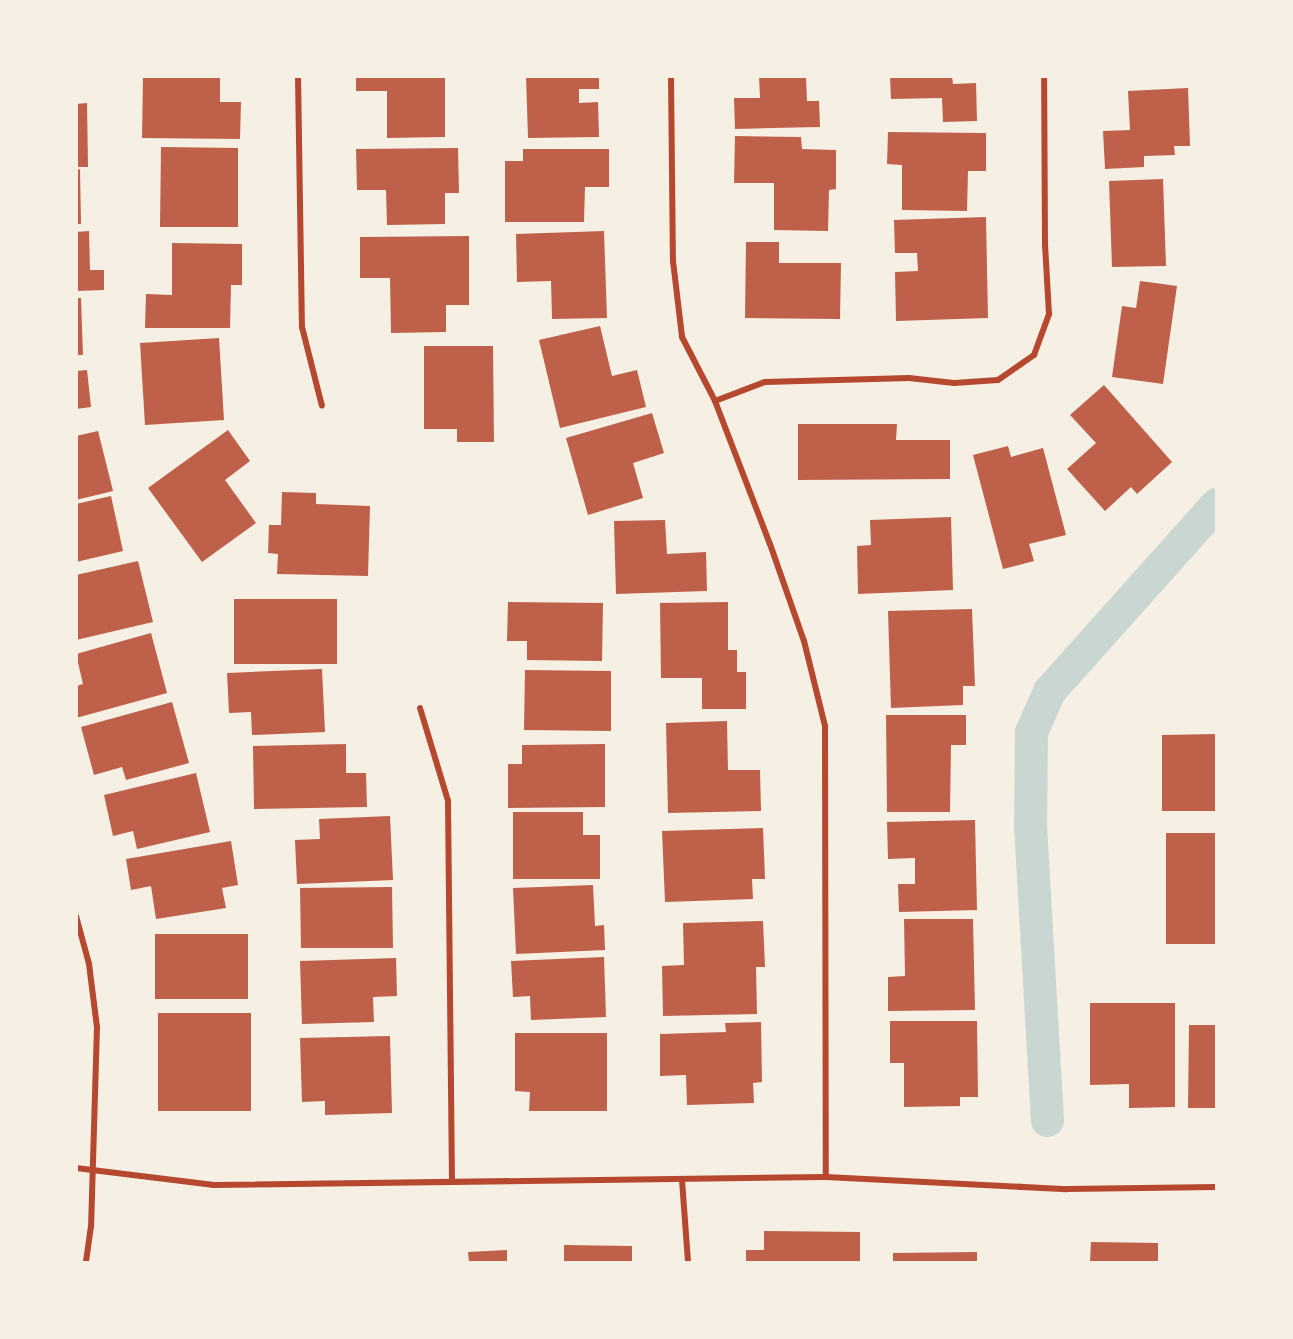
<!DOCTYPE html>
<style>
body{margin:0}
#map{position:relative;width:1293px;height:1339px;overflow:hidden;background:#f6efe4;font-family:Karla,sans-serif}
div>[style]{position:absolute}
.canal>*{height:33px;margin:-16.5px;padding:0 16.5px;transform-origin:16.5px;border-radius:16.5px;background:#c9d6d2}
.building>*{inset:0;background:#bf614a}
.minor>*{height:6px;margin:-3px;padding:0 3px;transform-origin:3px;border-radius:3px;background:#b5482f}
span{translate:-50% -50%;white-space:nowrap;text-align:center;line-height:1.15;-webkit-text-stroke:5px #f6efe4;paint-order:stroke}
.frame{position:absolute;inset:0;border:78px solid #f6efe4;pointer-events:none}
</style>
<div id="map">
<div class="canal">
<div style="left:1047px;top:1120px;width:294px;rotate:-93.3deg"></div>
<div style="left:1030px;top:826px;width:94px;rotate:-89.4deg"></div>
<div style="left:1031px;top:732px;width:45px;rotate:-66.3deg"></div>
<div style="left:1049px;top:691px;width:251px;rotate:-48.2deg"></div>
</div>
<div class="building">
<div style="clip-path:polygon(143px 76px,220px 76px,220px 102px,241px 102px,240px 139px,142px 138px)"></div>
<div style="clip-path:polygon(356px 76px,445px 76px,445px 137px,387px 138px,387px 91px,356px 91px)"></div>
<div style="clip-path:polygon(526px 76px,599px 76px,599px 89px,579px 89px,579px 103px,598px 102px,599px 137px,528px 138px)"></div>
<div style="clip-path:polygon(759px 76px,806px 76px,807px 101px,819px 101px,820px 127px,735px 129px,734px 98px,760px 98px)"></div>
<div style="clip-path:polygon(890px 76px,952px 76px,953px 84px,976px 83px,977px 121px,943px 122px,942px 98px,891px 99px)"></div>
<div style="clip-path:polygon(1188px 88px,1190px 146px,1174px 146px,1175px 155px,1144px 156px,1144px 167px,1105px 169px,1103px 131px,1130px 130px,1128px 91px)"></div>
<div style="clip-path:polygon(87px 103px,88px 167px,76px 167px,76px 104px)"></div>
<div style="clip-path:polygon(888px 132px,986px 133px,986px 171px,968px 171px,967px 211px,902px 210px,902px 165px,887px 164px)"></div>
<div style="clip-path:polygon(735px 136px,801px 137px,802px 149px,836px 150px,836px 189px,829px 190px,828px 231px,774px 230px,774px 183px,734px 183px)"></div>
<div style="clip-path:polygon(161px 147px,238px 148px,238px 227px,160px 227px)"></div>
<div style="clip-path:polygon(458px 148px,459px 193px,445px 193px,445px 224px,387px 225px,386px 190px,357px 190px,356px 149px)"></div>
<div style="clip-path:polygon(523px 149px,609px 149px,609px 187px,585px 187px,584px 222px,505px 222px,505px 161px,523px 161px)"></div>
<div style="clip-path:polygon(80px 169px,81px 224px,76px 224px,76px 170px)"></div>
<div style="clip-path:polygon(1163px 179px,1166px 266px,1112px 267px,1109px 181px)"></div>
<div style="clip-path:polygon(986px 217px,988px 318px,896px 321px,895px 272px,918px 271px,917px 253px,895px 253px,894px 220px)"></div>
<div style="clip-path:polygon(89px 231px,90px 270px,104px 270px,104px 290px,76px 291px,76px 232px)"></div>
<div style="clip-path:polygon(604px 231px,607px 318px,552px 319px,551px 281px,517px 282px,516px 234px)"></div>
<div style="clip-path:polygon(469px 236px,469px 305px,446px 305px,446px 332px,391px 333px,390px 278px,360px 278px,360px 237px)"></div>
<div style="clip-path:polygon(746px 242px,779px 242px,779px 263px,841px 263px,840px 319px,745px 318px)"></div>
<div style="clip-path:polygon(172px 243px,242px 244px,242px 285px,231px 285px,230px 328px,145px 328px,146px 294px,172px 295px)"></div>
<div style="clip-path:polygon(1140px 281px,1177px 286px,1163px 384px,1112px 377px,1122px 306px,1136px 308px)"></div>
<div style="clip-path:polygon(76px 298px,81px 298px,83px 355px,76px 355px)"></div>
<div style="clip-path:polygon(600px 326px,612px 376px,637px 370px,646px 407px,560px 428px,539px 340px)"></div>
<div style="clip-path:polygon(219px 338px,224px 420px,145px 425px,140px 343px)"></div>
<div style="clip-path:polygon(424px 346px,493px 346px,494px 442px,457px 442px,457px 429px,424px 429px)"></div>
<div style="clip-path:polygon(87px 370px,91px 407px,76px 409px,76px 371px)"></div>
<div style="clip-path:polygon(1104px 385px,1172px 462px,1137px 494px,1131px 487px,1105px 511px,1067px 469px,1096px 443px,1070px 415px)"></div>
<div style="clip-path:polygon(652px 413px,664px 453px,633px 463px,643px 498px,588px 515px,566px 438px)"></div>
<div style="clip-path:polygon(798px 424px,897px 424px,896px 440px,950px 440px,950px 479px,798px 480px)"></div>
<div style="clip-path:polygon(228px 430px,250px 461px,225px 480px,256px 523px,202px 562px,148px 488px)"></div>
<div style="clip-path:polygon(98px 431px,113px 491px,76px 500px,76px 436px)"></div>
<div style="clip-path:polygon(1008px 446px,1011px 457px,1043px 448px,1066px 535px,1029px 544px,1034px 561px,1003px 569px,973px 455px)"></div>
<div style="clip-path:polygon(282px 492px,316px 493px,316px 504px,370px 506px,368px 576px,277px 574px,278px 554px,268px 553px,269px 525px,281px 525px)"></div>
<div style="clip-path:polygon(111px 496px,123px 551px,76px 562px,76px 504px)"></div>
<div style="clip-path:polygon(951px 517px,953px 590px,858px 594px,857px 546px,871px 545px,870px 520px)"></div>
<div style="clip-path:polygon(665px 520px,667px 554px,706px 552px,707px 591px,616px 594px,614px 521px)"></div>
<div style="clip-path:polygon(138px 561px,153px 622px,76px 640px,76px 575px)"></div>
<div style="clip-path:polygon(234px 599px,337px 599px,337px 664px,234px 664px)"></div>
<div style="clip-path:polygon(508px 602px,603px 603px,602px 661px,527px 660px,527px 641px,507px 641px)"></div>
<div style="clip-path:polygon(728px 602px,728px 650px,737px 650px,737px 672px,746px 672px,746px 709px,702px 709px,702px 678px,661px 678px,660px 603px)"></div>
<div style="clip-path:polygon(972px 609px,975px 686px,963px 686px,963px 705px,891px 708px,888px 611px)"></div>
<div style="clip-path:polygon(151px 633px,167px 693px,76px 718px,76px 686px,83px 684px,76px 654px)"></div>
<div style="clip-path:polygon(322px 669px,325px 732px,252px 735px,251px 712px,229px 713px,227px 673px)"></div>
<div style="clip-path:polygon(525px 670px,611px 671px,611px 731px,524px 730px)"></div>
<div style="clip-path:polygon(172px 702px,189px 763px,126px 780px,122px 767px,94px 775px,81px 727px)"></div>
<div style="clip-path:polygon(886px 715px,966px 715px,966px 745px,951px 745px,950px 812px,887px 812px)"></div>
<div style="clip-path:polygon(727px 721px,728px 770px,760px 770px,761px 811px,668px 813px,666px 723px)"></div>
<div style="clip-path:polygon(1216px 734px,1216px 811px,1162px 811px,1162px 735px)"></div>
<div style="clip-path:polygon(346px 744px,346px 773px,366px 773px,367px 807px,254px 809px,253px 746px)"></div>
<div style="clip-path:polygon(605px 744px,605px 807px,508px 808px,508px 764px,522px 764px,522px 745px)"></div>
<div style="clip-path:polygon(196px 773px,210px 832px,137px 849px,133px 831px,113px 836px,104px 795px)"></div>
<div style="clip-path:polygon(513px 812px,583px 812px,583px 835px,600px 835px,600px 879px,513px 879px)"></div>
<div style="clip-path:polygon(390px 816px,393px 880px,297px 884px,295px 840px,320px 839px,319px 819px)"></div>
<div style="clip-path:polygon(975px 820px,977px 910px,899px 912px,898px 884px,915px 884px,915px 858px,888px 859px,887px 822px)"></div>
<div style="clip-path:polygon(763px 828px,765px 879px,752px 879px,753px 899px,665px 902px,662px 831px)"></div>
<div style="clip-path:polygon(1166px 833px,1216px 833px,1216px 944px,1166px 944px)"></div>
<div style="clip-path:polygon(231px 841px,238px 885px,222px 888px,226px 908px,156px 919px,151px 886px,131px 890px,126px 859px)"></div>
<div style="clip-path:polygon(593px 885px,595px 926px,604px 925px,605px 950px,516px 954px,513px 888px)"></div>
<div style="clip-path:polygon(392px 887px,393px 948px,301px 948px,300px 888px)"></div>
<div style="clip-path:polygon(904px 919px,973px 919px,975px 1010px,888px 1011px,888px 977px,905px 976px)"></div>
<div style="clip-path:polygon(763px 921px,765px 967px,756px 967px,757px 1014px,663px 1016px,662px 966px,684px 965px,683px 923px)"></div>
<div style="clip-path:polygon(155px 934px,248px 934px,248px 999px,155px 999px)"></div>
<div style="clip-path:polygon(604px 957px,606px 1017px,531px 1020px,530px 996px,513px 997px,511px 961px)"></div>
<div style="clip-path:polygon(396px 958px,397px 996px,373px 997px,374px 1022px,302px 1024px,300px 961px)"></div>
<div style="clip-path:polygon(1090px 1003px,1175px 1003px,1175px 1107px,1129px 1108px,1129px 1084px,1090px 1085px)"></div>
<div style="clip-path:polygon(158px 1013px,251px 1013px,251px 1111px,158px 1111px)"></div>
<div style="clip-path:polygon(890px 1021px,977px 1021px,978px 1097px,960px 1097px,960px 1106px,904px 1107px,904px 1063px,890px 1063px)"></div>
<div style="clip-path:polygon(761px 1022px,762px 1082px,753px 1083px,754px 1103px,687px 1105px,686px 1075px,660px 1076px,660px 1034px,726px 1032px,725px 1023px)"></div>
<div style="clip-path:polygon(1189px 1025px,1216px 1025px,1216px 1108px,1188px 1108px)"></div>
<div style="clip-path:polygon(515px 1033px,607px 1033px,607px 1111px,529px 1111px,530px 1092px,515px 1091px)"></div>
<div style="clip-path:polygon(390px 1036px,392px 1113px,325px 1115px,325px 1101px,302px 1102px,300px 1038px)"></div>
<div style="clip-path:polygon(764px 1231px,860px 1232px,860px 1262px,746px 1262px,746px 1250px,764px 1250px)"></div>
<div style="clip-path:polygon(1091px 1242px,1158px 1243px,1158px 1262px,1090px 1262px)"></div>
<div style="clip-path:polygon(564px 1245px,632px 1246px,632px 1262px,564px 1262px)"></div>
<div style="clip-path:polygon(507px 1250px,507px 1262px,469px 1262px,468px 1252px)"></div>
<div style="clip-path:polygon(977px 1252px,977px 1262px,893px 1262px,893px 1253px)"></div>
</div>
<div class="minor">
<div style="left:298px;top:76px;width:251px;rotate:89.1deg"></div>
<div style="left:302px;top:327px;width:81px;rotate:75.8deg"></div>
<div style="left:671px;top:76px;width:185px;rotate:89.4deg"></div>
<div style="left:673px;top:261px;width:77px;rotate:83.2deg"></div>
<div style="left:682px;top:337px;width:72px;rotate:62.7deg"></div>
<div style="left:715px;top:401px;width:153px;rotate:69deg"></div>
<div style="left:770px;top:544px;width:103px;rotate:70.7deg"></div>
<div style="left:804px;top:641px;width:88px;rotate:76.1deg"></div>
<div style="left:825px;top:726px;width:451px;rotate:89.9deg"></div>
<div style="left:715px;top:401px;width:53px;rotate:-20.8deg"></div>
<div style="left:765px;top:382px;width:144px;rotate:-1.6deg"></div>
<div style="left:909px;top:378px;width:45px;rotate:6.3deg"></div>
<div style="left:954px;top:383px;width:44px;rotate:-3.9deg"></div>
<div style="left:998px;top:380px;width:44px;rotate:-34.8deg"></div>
<div style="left:1034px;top:355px;width:44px;rotate:-69.9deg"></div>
<div style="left:1049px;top:314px;width:69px;rotate:-93.3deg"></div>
<div style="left:1045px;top:245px;width:169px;rotate:-90.3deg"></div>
<div style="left:420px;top:708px;width:97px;rotate:73.2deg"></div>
<div style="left:448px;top:801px;width:381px;rotate:89.4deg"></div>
<div style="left:76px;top:916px;width:50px;rotate:74.8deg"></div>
<div style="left:89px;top:964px;width:64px;rotate:82.8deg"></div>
<div style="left:97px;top:1027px;width:199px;rotate:91.7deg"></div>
<div style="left:91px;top:1226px;width:36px;rotate:98deg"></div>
<div style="left:76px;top:1168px;width:139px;rotate:7deg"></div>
<div style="left:214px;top:1185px;width:612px;rotate:-0.75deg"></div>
<div style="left:826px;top:1177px;width:241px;rotate:2.9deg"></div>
<div style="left:1067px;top:1189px;width:149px;rotate:-0.8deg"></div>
<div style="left:682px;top:1180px;width:82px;rotate:85.8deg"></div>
</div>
<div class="frame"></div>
</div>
